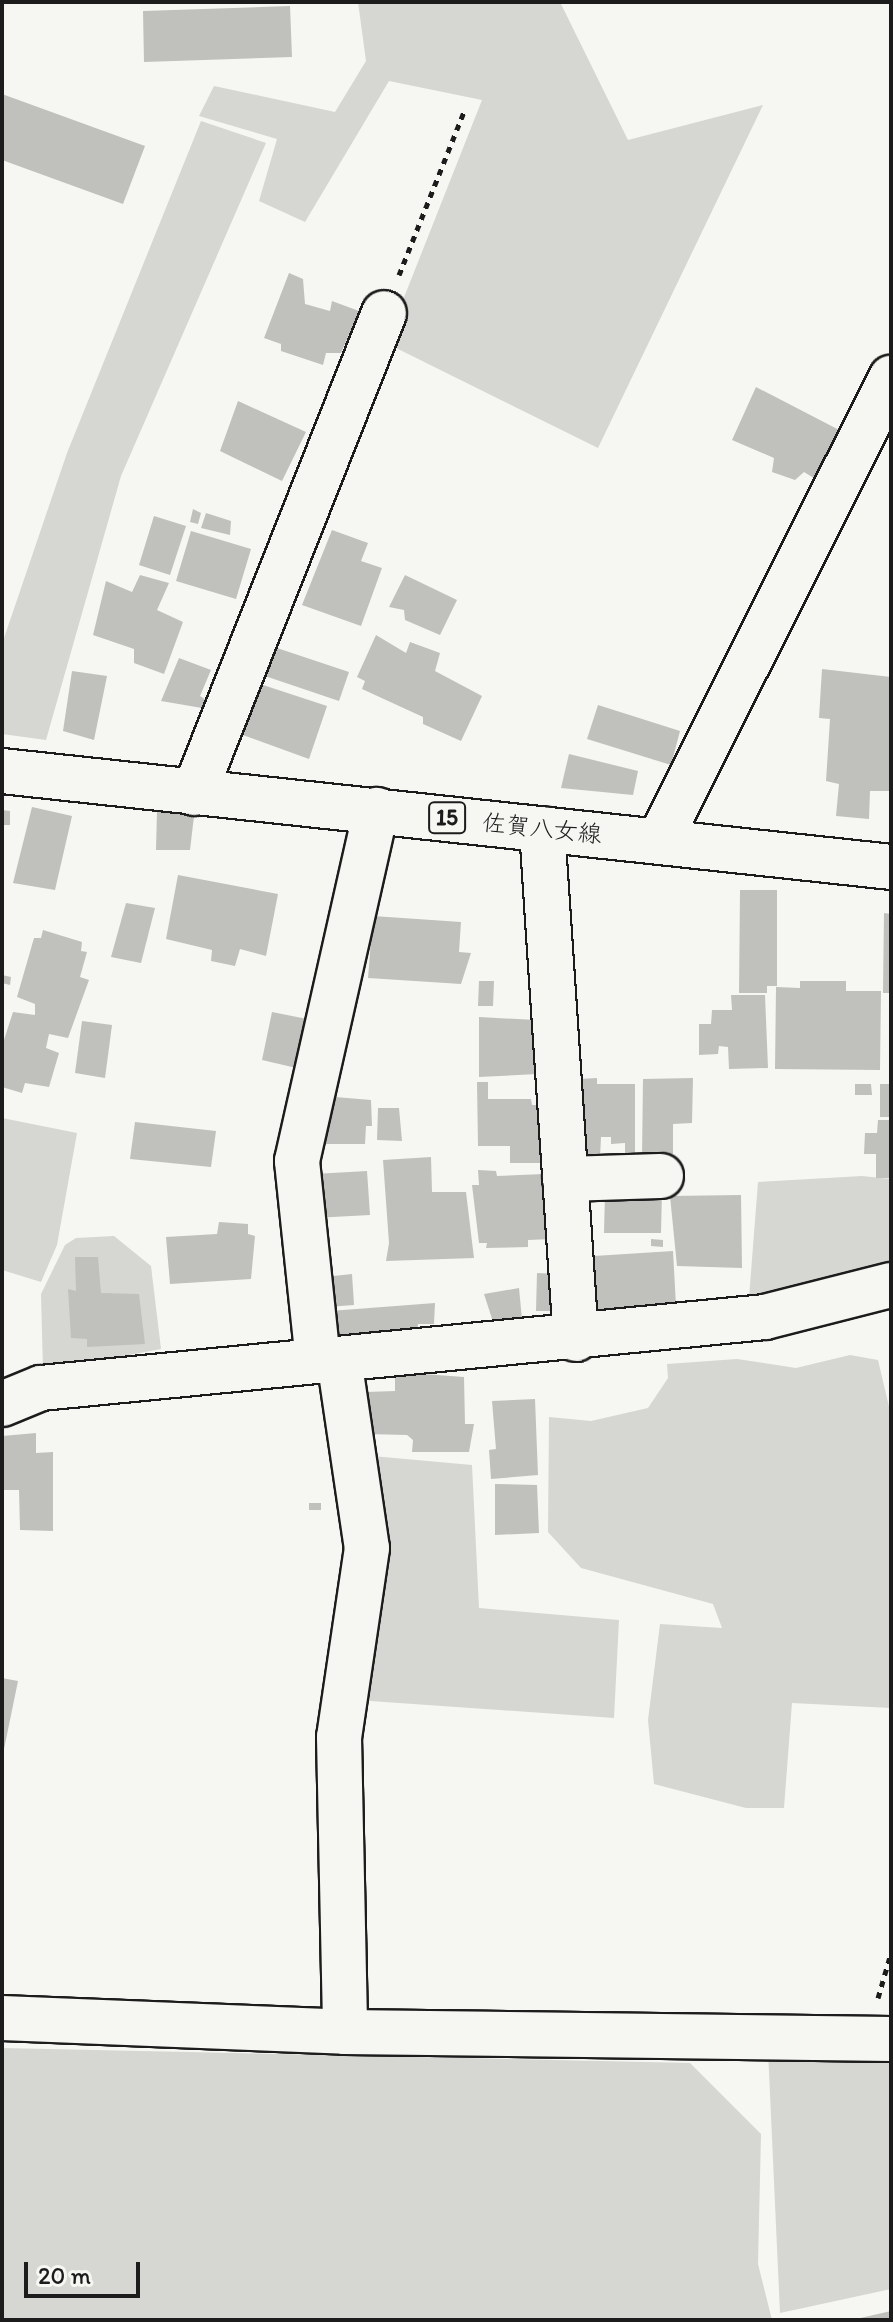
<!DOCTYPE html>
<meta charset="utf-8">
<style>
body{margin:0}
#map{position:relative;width:893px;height:2322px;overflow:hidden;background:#f6f6f2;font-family:Itim,"Klee One",sans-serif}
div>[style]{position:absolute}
.green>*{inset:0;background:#d6d6d2}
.building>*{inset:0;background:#c0c0bd}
.path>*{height:5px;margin-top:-2.5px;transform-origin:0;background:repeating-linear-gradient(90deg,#1c1c1c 0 6px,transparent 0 12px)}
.roads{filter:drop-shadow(2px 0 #1c1c1c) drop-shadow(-2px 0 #1c1c1c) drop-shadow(0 2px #1c1c1c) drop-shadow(0 -2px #1c1c1c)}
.minor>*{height:44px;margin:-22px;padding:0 22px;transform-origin:22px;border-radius:22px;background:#f6f6f2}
.major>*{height:44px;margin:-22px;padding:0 22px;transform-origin:22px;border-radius:22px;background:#f6f6f2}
span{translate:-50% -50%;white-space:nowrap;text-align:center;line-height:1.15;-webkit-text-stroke:7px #f6f6f2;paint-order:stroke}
.shield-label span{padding:2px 6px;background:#f6f6f2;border:2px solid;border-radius:6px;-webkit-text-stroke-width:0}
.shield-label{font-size:22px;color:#1c1c1c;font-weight:700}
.street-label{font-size:24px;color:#1c1c1c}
.frame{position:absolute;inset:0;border:4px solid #1c1c1c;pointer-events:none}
.scale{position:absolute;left:24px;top:2262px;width:116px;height:36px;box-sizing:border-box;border:4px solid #1c1c1c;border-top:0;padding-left:10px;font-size:24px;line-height:28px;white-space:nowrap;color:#1c1c1c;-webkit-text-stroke:6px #f6f6f2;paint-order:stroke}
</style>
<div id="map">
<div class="green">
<div style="clip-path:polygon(358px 2px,560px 2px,628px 140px,763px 105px,598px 448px,386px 343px,482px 100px,389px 81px,305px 222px,259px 201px,277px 139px,199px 116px,214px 86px,335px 112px,366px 61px)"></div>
<div style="clip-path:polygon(201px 121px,266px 143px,121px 476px,46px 740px,2px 734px,2px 644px,67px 453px)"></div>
<div style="clip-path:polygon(2px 1118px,77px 1133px,57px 1245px,41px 1282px,2px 1270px)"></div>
<div style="clip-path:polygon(862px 1176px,891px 1179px,891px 1271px,749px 1298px,758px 1182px)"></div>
<div style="clip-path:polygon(114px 1236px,151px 1266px,161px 1349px,43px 1371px,41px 1294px,65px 1245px,76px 1238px)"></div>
<div style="clip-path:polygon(850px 1355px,878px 1360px,891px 1415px,891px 1708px,792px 1703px,784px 1808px,746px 1808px,654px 1784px,648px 1720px,660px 1624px,722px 1628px,713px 1604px,581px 1568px,548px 1532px,549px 1417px,591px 1421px,648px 1408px,668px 1378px,667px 1364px,737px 1359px,796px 1368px)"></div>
<div style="clip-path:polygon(372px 1456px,472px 1465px,479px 1608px,619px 1620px,614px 1718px,356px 1700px)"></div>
<div style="clip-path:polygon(2px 2048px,690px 2063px,761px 2134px,758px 2264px,772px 2320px,2px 2320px)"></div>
<div style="clip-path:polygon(768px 2050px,891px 2051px,891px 2289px,780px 2313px)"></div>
</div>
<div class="building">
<div style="clip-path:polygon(290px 6px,292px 57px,144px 62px,143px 11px)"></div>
<div style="clip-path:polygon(2px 94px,145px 146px,123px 204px,2px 160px)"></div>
<div style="clip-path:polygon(289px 273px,303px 279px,305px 304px,330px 311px,332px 301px,359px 311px,341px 353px,326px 353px,323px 365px,281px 351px,281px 344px,264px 338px)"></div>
<div style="clip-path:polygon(756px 387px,845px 433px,822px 483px,804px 472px,795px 480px,772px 472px,774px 458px,732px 440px)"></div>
<div style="clip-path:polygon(238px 401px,306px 432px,282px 481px,220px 451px)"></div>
<div style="clip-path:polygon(193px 509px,201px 513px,198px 524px,190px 522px)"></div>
<div style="clip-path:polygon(206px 513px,231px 521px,230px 535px,201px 528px)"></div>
<div style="clip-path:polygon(154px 516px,186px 526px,170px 575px,139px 565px)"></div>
<div style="clip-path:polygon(332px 530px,368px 543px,361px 561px,382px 568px,361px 626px,302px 605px)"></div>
<div style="clip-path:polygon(191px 531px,251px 549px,236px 599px,176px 581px)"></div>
<div style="clip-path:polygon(140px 575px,169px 583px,157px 610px,183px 622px,164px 674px,134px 663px,134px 649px,93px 635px,106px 581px,132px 592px)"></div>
<div style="clip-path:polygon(405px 575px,457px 600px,440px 635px,405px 620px,404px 610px,389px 607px)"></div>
<div style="clip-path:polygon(376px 635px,406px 653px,410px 642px,440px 653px,435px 671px,482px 696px,461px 741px,423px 724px,423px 717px,362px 689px,365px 681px,357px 677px)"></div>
<div style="clip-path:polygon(271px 646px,349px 672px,339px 701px,262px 675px)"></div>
<div style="clip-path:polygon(179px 658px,211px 670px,200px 696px,206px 700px,202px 708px,161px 701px)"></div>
<div style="clip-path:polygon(822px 669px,891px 677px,891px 791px,870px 791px,869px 819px,836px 816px,839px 784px,826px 781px,830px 719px,819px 718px)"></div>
<div style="clip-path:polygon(72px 671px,107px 676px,94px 740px,63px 731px)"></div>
<div style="clip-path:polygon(257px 683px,327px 706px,309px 759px,240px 734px)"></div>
<div style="clip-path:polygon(598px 705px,680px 731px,671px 765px,587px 739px)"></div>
<div style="clip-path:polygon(569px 754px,638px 771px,633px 795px,561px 788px)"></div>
<div style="clip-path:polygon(32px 807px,72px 816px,55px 890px,13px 883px)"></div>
<div style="clip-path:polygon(2px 810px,10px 811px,10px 825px,2px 825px)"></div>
<div style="clip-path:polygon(157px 811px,194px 816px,190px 850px,156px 850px)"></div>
<div style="clip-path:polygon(178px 875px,278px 894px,266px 956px,240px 949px,235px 966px,211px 961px,212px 950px,166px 939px)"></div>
<div style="clip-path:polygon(740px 890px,777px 890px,777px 986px,767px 986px,767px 993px,739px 993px)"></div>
<div style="clip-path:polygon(126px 903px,155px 908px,141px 963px,111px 957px)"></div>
<div style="clip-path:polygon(884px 913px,891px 914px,891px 993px,883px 993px)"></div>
<div style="clip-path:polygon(373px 916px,461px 922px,459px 952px,471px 953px,461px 984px,368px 978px)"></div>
<div style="clip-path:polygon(43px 930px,82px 942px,81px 951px,87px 952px,80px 977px,89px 980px,68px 1038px,49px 1034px,46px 1048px,59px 1053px,49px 1087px,25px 1083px,22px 1093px,2px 1087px,2px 1046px,13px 1012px,35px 1015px,35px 1004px,17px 997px,34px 938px,41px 938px)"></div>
<div style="clip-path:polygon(2px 975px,11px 977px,10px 985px,2px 983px)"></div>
<div style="clip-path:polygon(479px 981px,494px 981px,493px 1006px,478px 1006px)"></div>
<div style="clip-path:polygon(800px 981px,846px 981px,846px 991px,881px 991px,880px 1070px,775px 1069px,776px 987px,800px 988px)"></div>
<div style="clip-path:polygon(731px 995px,765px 995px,768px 1068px,729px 1069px,728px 1047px,719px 1046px,718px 1054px,699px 1055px,699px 1024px,711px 1024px,712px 1010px,732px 1010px)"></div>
<div style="clip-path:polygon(272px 1012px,317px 1021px,305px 1070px,262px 1060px)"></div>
<div style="clip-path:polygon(479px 1017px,536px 1020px,537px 1074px,479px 1077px)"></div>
<div style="clip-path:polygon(82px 1021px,112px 1025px,105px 1078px,75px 1073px)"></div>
<div style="clip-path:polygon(597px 1078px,597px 1084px,635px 1084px,635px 1158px,625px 1158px,625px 1143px,611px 1144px,611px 1137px,601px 1137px,600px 1158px,585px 1158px,579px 1079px)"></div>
<div style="clip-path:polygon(693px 1078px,692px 1123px,673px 1124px,673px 1154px,642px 1155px,643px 1079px)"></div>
<div style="clip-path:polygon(477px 1082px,488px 1082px,488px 1099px,531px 1099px,532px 1105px,539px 1105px,540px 1163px,510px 1163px,510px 1146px,478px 1146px)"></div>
<div style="clip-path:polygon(855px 1084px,871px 1084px,872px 1095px,855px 1095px)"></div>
<div style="clip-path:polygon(880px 1084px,891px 1084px,891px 1117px,880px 1117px)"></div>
<div style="clip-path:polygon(323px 1096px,371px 1100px,372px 1126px,366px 1126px,365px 1144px,318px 1144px)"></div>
<div style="clip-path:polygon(378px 1108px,399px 1108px,402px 1141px,377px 1140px)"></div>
<div style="clip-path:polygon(878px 1120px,891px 1120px,891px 1178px,876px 1178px,876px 1154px,864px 1154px,865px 1133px,877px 1133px)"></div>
<div style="clip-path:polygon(135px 1122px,216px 1131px,211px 1167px,130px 1159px)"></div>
<div style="clip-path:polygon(431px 1157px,432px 1192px,466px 1192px,474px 1258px,386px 1261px,389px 1243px,383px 1160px)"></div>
<div style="clip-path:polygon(478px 1170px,496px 1171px,497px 1176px,544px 1174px,552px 1239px,528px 1240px,528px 1247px,486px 1248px,487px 1243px,479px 1243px,472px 1185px,479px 1185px)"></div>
<div style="clip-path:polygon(367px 1171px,370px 1215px,314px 1218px,314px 1174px)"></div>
<div style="clip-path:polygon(662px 1190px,661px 1233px,604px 1233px,605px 1193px)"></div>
<div style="clip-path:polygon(741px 1195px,742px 1268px,677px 1266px,670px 1196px)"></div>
<div style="clip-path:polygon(219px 1222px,248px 1224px,248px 1234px,255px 1236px,251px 1279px,170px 1284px,166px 1237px,217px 1234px)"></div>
<div style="clip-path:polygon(651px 1239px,663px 1240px,663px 1247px,651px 1246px)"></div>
<div style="clip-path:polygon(673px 1251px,676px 1306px,597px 1312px,594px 1256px)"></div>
<div style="clip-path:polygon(75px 1257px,98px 1257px,101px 1293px,139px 1294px,145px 1344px,87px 1347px,87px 1339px,71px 1338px,68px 1289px,76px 1291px)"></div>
<div style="clip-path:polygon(537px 1273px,557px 1274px,556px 1311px,536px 1311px)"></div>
<div style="clip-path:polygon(352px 1274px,354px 1305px,327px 1307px,324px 1277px)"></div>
<div style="clip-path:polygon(519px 1288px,522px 1320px,495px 1328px,484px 1294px)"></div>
<div style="clip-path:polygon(435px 1303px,434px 1324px,418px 1324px,417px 1334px,328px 1341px,330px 1311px)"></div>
<div style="clip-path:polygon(395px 1372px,464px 1377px,465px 1424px,474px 1424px,469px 1452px,412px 1452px,413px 1440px,407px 1435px,366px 1434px,366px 1392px,395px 1391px)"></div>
<div style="clip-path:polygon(535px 1399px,538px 1475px,491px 1479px,489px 1450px,496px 1449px,492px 1401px)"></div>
<div style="clip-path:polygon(36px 1433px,36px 1453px,53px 1452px,53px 1531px,20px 1530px,19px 1490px,2px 1490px,2px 1436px)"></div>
<div style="clip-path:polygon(495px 1484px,537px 1485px,539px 1533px,495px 1535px)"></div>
<div style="clip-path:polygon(309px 1503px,321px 1503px,321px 1510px,309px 1510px)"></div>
<div style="clip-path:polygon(2px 1678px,18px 1681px,3px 1754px,2px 1754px)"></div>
<div style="clip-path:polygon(891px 2311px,891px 2320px,857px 2320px,856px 2319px)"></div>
</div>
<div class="path">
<div style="left:399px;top:275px;width:175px;rotate:-68.3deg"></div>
<div style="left:878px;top:1998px;width:47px;rotate:-73.9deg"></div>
</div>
<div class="roads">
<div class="minor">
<div style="left:194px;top:793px;width:516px;rotate:-68.4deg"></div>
<div style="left:542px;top:829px;width:511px;rotate:86.19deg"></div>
<div style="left:660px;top:839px;width:516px;rotate:-63.39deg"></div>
<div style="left:565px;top:1179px;width:96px;rotate:-1.8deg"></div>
<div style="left:339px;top:1359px;width:191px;rotate:81.6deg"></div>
<div style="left:367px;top:1548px;width:191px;rotate:98.4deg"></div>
<div style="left:339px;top:1737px;width:295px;rotate:88.8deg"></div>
<div style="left:318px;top:1361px;width:201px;rotate:-96deg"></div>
<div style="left:297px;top:1161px;width:360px;rotate:-77.3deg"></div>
<div style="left:2px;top:1404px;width:42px;rotate:-22.3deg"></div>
<div style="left:41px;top:1388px;width:727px;rotate:-5.6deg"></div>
<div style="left:765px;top:1317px;width:130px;rotate:-14.3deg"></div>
<div style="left:2px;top:2018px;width:343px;rotate:2.3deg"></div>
<div style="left:345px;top:2032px;width:546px;rotate:0.73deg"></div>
</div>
<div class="major">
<div style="left:2px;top:771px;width:894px;rotate:6.16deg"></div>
</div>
</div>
<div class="shield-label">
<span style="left:447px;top:818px">15</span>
</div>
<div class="street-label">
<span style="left:542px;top:828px;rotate:6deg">佐賀八女線</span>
</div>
<div class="frame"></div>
<div class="scale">20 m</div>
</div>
